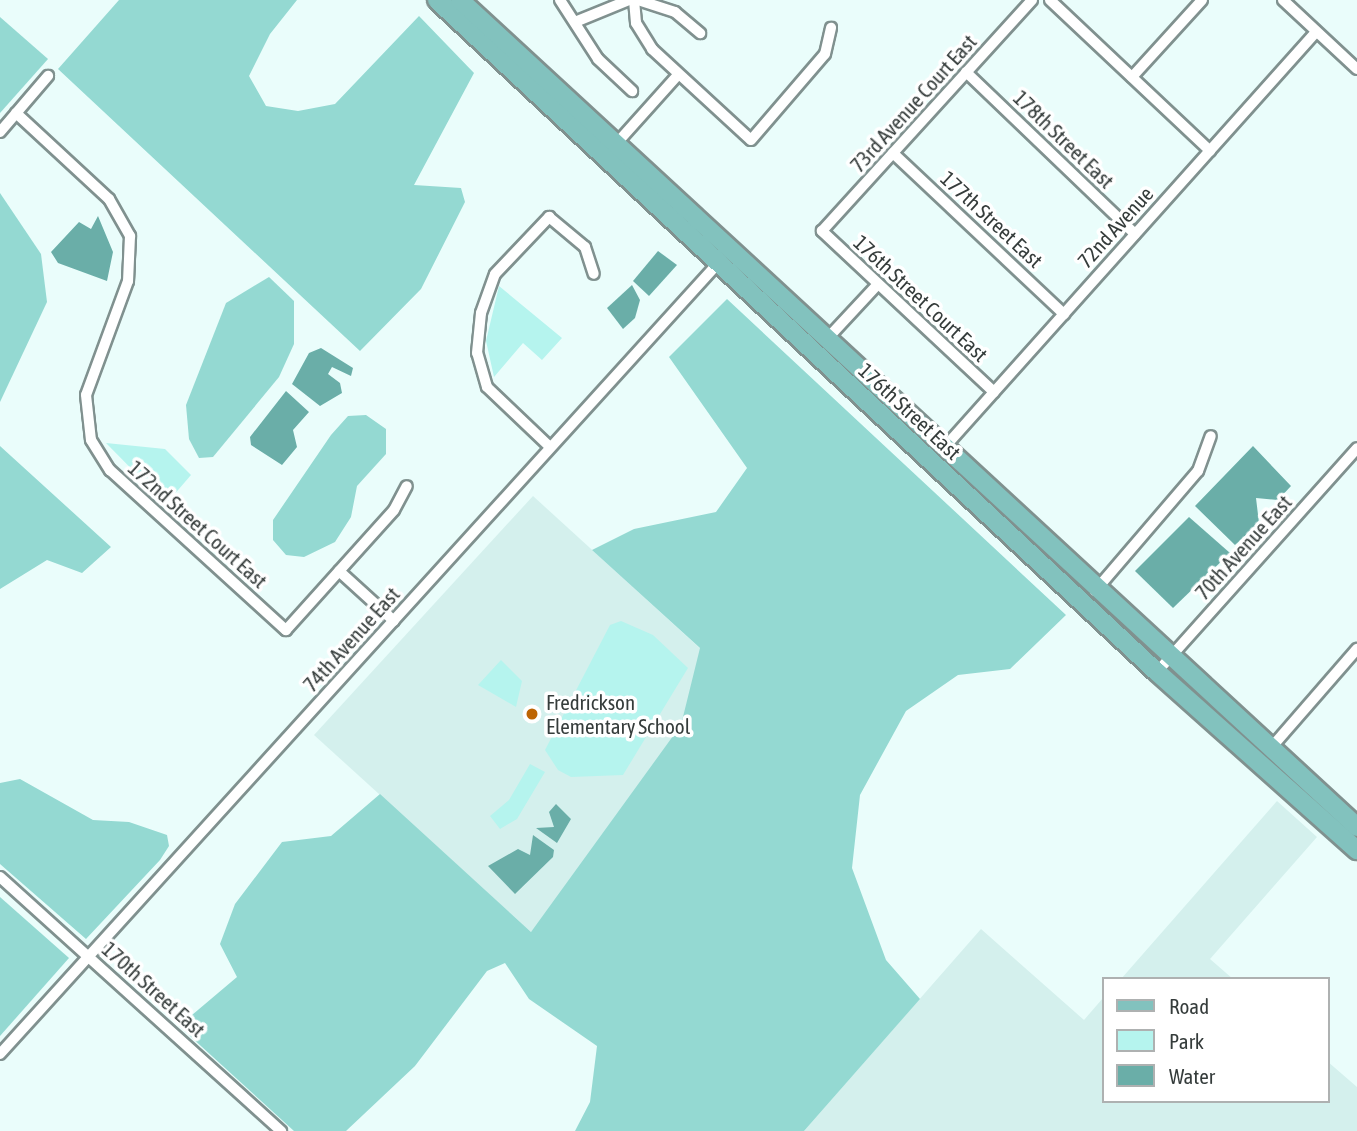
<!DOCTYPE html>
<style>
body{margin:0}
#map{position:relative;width:1357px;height:1131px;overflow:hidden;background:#eafdfb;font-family:"Asap Condensed",sans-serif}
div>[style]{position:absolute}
.built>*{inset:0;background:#d4f0ed}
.green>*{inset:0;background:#b5f4ee}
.forest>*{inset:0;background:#94d9d2}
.water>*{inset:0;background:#6aaea8}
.roads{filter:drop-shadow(2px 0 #80918f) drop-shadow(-2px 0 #80918f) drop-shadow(0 2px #80918f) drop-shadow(0 -2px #80918f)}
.minor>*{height:10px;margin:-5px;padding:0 5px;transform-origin:5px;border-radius:5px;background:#fff}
.primary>*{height:18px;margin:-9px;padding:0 9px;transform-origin:9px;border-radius:9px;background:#82c2be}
.dots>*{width:19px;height:19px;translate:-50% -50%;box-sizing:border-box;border:4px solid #fff;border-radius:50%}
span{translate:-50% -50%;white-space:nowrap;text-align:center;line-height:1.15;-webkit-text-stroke:7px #fff;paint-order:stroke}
.street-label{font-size:21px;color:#353c3b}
.poi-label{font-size:21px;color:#353c3b}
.left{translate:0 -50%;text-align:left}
.legend{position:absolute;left:1102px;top:977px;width:228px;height:126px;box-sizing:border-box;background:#fff;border:2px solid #aeb1b1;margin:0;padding:9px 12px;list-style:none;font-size:21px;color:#353c3b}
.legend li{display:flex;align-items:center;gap:14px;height:35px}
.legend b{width:35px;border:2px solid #aeb1b1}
</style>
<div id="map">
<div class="built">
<div style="clip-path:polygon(533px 496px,749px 693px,531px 932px,314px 735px)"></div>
<div style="clip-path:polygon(1277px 801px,1317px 837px,1210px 959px,1233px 979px,1121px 979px)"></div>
<div style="clip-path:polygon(981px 929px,1084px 1020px,1103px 998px,1103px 1101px,1327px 1101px,1327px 1061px,1357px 1087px,1357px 1131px,804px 1131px)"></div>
</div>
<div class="green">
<div style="clip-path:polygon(499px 286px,562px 338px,542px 360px,523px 343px,494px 377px,486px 341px)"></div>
<div style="clip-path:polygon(106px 443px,165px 449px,191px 475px,166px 504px)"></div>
<div style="clip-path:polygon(621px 621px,653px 635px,688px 668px,623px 775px,571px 777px,558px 770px,545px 750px,610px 625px)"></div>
<div style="clip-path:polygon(501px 660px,522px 681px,516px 707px,478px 685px)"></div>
<div style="clip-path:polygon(530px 764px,545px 772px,517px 819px,500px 829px,490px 816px,509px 800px)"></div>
</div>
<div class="forest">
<div style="clip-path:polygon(119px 0,297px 0,270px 34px,249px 76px,266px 106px,298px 111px,335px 104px,419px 16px,474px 73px,414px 185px,461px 188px,465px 202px,421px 289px,360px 351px,58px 69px)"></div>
<div style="clip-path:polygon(0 17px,48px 59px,0 113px)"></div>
<div style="clip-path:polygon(0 193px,41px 254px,47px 302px,0 402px)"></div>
<div style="clip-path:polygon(269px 277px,294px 301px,294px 344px,279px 377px,213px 457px,199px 458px,189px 439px,186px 405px,226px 303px)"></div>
<div style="clip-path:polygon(727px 299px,1066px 615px,1010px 669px,958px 675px,906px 711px,860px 795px,852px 868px,886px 960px,920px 999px,804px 1131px,575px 1131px,590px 1102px,597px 1046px,529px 999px,505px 963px,487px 971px,415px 1066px,346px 1131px,294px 1131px,179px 1026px,237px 977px,220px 944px,235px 904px,282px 842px,331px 836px,380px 794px,531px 932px,681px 725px,700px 648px,592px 550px,634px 529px,716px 512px,747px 468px,669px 357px)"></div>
<div style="clip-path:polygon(366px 415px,386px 429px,386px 454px,357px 486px,351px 517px,335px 542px,304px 557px,286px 555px,273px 540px,273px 520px,331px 435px,348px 416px)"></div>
<div style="clip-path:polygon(0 446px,111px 547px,82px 573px,47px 560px,0 589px)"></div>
<div style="clip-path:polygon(20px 779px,93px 820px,129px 822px,167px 835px,169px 846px,160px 860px,86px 939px,0 864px,0 783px)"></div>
<div style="clip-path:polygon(0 897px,69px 958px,0 1036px)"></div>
</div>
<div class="water">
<div style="clip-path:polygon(98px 216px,113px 252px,107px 281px,58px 263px,51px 252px,79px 222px,91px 229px)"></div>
<div style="clip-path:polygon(658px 251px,677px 265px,649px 296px,633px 281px)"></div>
<div style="clip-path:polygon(632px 285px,640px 300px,635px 318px,623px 329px,607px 308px)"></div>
<div style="clip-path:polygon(321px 348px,353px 368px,351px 376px,332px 367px,328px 374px,340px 383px,342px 393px,320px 406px,292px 384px,309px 353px)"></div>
<div style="clip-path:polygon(286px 391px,309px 412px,293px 430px,297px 447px,282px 465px,251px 445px,250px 437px)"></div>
<div style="clip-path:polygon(1253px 446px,1291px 486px,1278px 500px,1256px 498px,1259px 523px,1235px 545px,1195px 506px)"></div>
<div style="clip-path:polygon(1189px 517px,1230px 553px,1173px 608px,1135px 571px)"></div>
<div style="clip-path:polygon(556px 804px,571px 819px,557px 843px,536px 828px,554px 827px,549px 812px)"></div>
<div style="clip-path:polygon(533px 835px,554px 850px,553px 857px,515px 894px,488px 866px,518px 849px,530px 855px)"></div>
</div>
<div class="roads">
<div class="minor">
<div style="left:560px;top:0;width:70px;rotate:57.2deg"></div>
<div style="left:598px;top:59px;width:47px;rotate:43.3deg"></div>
<div style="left:634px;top:0;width:23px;rotate:85deg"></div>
<div style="left:636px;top:23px;width:31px;rotate:58deg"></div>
<div style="left:652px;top:49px;width:134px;rotate:42.6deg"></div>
<div style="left:751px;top:140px;width:113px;rotate:-49.3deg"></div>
<div style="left:825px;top:54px;width:27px;rotate:-77deg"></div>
<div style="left:638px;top:0;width:39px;rotate:18deg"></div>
<div style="left:675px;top:12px;width:33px;rotate:40deg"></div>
<div style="left:1050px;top:0;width:220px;rotate:43.3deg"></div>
<div style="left:1283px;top:0;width:101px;rotate:43deg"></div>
<div style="left:575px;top:22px;width:58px;rotate:-22.2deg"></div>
<div style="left:966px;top:72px;width:234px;rotate:43.8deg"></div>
<div style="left:1132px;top:77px;width:104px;rotate:-47.7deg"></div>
<div style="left:16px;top:113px;width:127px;rotate:42.8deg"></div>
<div style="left:109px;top:199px;width:43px;rotate:60.4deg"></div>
<div style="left:130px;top:236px;width:45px;rotate:92.5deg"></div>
<div style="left:128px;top:281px;width:121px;rotate:110.2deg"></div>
<div style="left:86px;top:395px;width:45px;rotate:83.7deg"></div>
<div style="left:91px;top:440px;width:36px;rotate:58deg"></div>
<div style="left:110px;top:470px;width:238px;rotate:42.3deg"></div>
<div style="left:286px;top:630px;width:161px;rotate:-48deg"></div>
<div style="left:394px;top:510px;width:27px;rotate:-62deg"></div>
<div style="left:0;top:132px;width:74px;rotate:-49.4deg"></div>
<div style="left:616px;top:144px;width:93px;rotate:-48.1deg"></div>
<div style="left:893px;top:153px;width:235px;rotate:43.3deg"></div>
<div style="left:826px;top:340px;width:76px;rotate:-47.1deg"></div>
<div style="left:994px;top:392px;width:236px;rotate:-136.9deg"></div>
<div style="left:822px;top:231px;width:312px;rotate:-47.7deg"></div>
<div style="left:550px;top:447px;width:87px;rotate:-136.4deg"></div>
<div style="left:487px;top:387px;width:35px;rotate:-106deg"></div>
<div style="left:477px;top:353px;width:40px;rotate:-84.3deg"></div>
<div style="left:481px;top:313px;width:41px;rotate:-70.3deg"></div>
<div style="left:495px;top:274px;width:79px;rotate:-46.5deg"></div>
<div style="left:549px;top:217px;width:47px;rotate:39.8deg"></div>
<div style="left:585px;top:247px;width:28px;rotate:72deg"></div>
<div style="left:943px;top:449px;width:559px;rotate:-48.19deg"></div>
<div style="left:339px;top:571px;width:74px;rotate:42.3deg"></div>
<div style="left:1095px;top:591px;width:158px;rotate:-49.4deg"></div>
<div style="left:1198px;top:471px;width:37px;rotate:-70deg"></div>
<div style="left:1157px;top:672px;width:300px;rotate:-48.2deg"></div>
<div style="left:1270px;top:749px;width:133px;rotate:-49deg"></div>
<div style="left:0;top:877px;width:379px;rotate:42.1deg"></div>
<div style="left:0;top:1054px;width:1073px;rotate:-47.76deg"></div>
</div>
<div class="primary">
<div style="left:437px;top:0;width:985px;rotate:43.03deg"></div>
<div style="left:1157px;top:672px;width:268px;rotate:41.7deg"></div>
<div style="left:460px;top:0;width:1220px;rotate:42.67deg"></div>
</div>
</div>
<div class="dots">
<div style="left:532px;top:714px;background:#bd6403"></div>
</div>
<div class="street-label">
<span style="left:913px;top:103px;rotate:-48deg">73rd Avenue Court East</span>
<span style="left:1064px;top:139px;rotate:44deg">178th Street East</span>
<span style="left:992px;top:219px;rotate:43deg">177th Street East</span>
<span style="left:1115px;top:227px;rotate:-48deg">72nd Avenue</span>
<span style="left:921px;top:298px;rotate:43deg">176th Street Court East</span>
<span style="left:910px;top:411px;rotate:43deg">176th Street East</span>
<span style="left:198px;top:524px;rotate:42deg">172nd Street Court East</span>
<span style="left:1243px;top:547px;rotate:-48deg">70th Avenue East</span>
<span style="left:351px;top:639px;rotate:-48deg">74th Avenue East</span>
<span style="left:154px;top:989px;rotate:42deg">170th Street East</span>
</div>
<div class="poi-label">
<span class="left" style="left:546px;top:714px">Fredrickson<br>Elementary School</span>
</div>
<ul class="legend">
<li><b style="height:9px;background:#82c2be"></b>Road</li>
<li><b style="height:19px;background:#b5f4ee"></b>Park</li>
<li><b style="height:19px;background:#6aaea8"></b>Water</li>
</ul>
</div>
